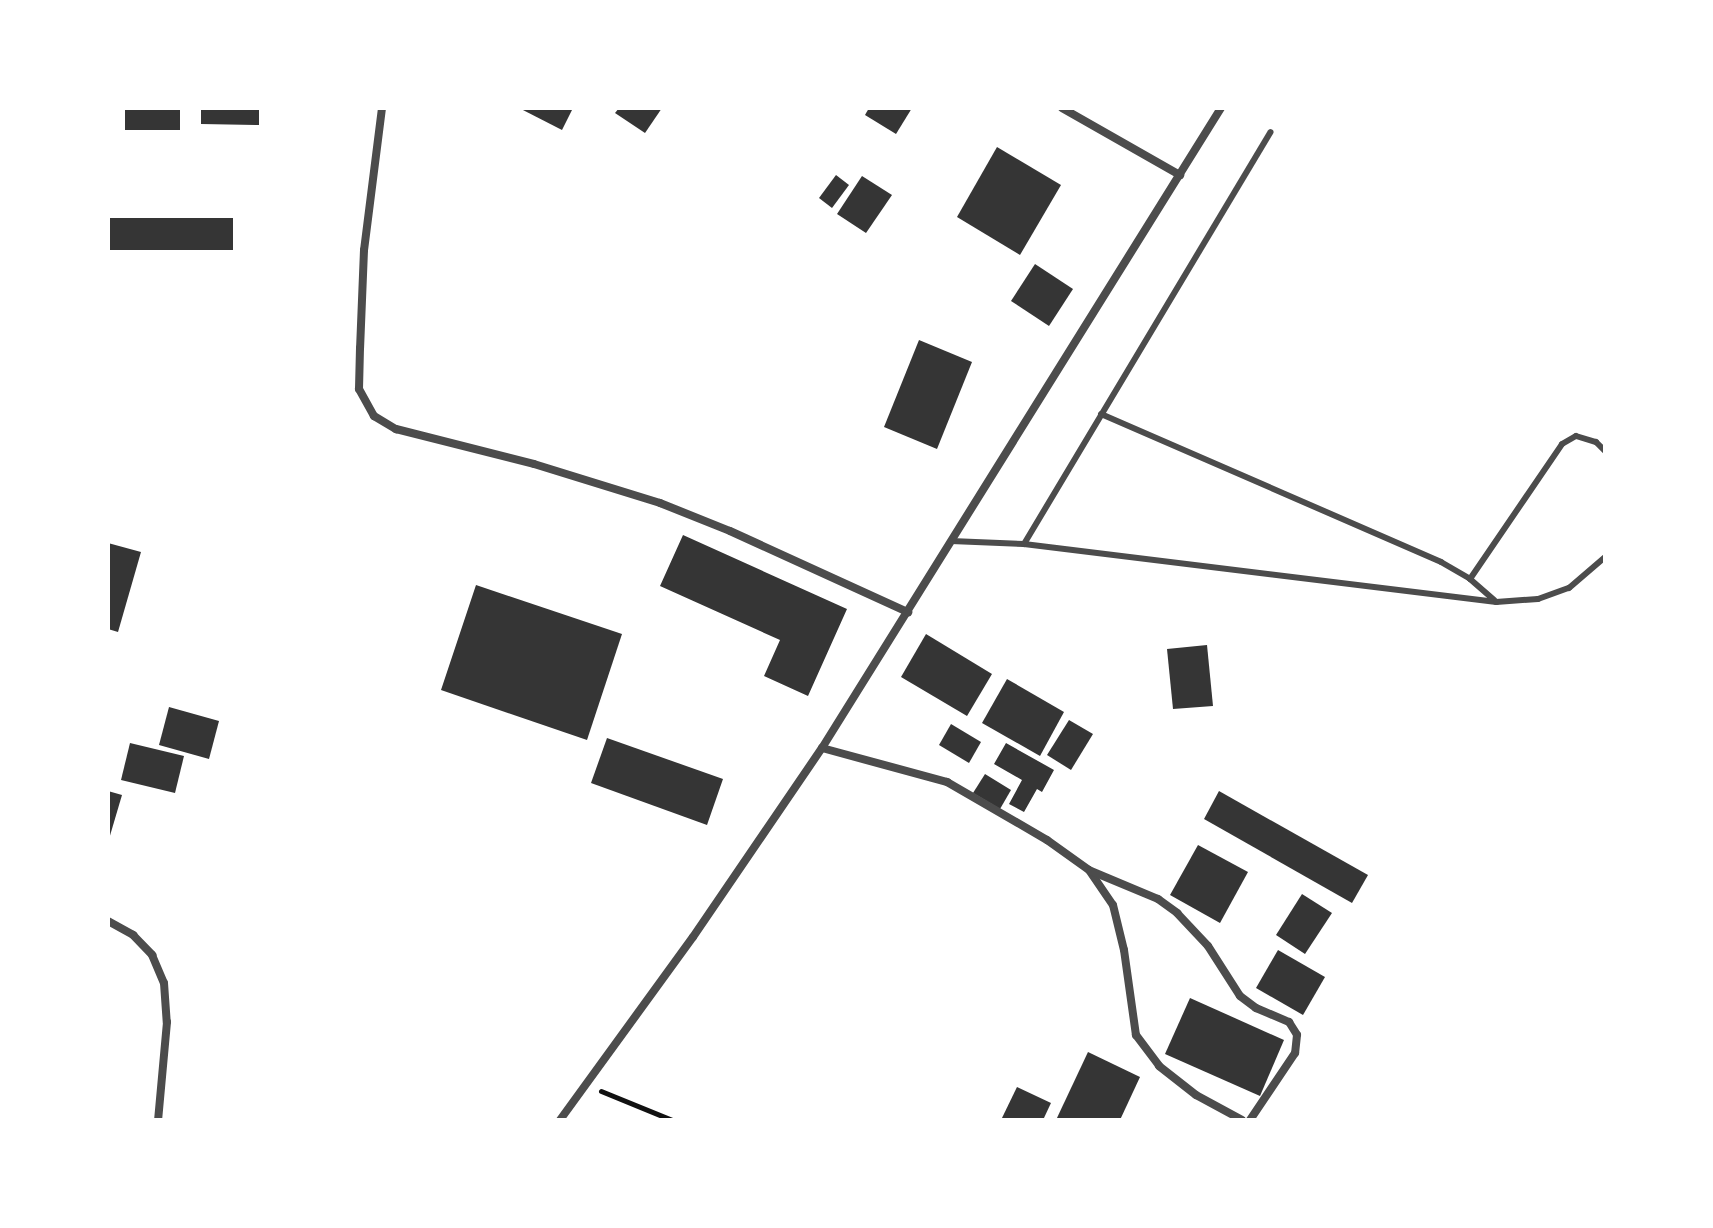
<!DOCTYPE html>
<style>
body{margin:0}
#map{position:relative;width:1713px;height:1228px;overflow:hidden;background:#fff;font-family:"IBM Plex Sans",sans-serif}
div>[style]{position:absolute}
.building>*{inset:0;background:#353535}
.path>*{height:5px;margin:-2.5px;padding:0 2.5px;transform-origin:2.5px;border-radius:2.5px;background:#111}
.service>*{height:6px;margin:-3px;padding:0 3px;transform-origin:3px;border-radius:3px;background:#4c4c4c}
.minor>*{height:8px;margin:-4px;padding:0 4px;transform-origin:4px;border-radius:4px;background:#4c4c4c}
span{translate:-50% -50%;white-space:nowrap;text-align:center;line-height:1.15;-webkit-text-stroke:7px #fff;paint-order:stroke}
.frame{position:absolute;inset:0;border:110px solid #fff;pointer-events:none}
</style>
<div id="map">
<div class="building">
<div style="clip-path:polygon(125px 108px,180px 108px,180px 130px,125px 130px)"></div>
<div style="clip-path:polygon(201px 108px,259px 108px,259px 125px,201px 124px)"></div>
<div style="clip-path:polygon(519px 108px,573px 108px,562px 130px)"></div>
<div style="clip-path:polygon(619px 108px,662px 108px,645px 133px,615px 113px)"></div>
<div style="clip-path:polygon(869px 108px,912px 108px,896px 134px,865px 115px)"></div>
<div style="clip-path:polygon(997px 147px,1061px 185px,1020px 255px,957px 217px)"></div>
<div style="clip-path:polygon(836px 175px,849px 185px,832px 208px,819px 198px)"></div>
<div style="clip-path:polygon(862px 176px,892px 195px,866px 233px,837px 214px)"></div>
<div style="clip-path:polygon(108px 218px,233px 218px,233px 250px,108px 250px)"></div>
<div style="clip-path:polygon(1035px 264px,1073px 289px,1049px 326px,1011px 301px)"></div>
<div style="clip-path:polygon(919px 340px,972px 362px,937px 449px,884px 427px)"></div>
<div style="clip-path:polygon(683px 535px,847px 609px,808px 696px,764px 676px,780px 640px,660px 586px)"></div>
<div style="clip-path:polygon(108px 543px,141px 552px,118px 632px,108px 629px)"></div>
<div style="clip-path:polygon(476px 585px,622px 634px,587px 740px,441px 690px)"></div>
<div style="clip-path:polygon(926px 634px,992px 674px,967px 716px,901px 677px)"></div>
<div style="clip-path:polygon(1207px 645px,1213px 706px,1173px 709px,1167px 649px)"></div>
<div style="clip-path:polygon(1007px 679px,1064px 712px,1040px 756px,982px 723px)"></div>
<div style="clip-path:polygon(169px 707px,219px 721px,209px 759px,159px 745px)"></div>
<div style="clip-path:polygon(1069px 720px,1093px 734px,1071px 770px,1047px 755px)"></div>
<div style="clip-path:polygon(951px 724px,981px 742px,969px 763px,939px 745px)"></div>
<div style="clip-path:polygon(607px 738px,723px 779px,707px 825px,591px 783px)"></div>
<div style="clip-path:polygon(130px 743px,184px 756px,175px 793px,121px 780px)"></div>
<div style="clip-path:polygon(1006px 743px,1054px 770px,1042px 792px,1037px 789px,1024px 812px,1009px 804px,1022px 780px,994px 764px)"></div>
<div style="clip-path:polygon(985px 774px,1011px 790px,1000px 809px,973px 793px)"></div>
<div style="clip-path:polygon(108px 791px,122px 795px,109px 839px,108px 839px)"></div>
<div style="clip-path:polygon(1219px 791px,1368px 875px,1352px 903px,1204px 819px)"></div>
<div style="clip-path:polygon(1198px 845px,1248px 872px,1220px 923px,1170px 895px)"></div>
<div style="clip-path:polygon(1302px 894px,1332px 913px,1305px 954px,1276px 935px)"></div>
<div style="clip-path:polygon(1278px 950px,1325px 977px,1303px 1015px,1256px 988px)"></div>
<div style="clip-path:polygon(1190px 998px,1284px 1040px,1260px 1096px,1165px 1054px)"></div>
<div style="clip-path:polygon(1088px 1052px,1140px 1077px,1120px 1120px,1056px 1120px)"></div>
<div style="clip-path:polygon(1017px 1087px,1051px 1103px,1043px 1120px,1001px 1120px)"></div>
</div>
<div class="path">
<div style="left:601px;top:1091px;width:77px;rotate:22.2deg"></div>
</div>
<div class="service">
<div style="left:1101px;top:414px;width:371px;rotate:23.5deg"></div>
<div style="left:1441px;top:562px;width:34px;rotate:30deg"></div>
<div style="left:1470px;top:579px;width:32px;rotate:41deg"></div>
<div style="left:951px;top:541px;width:73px;rotate:2.4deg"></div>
<div style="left:1024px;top:544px;width:476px;rotate:7deg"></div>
<div style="left:1496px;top:602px;width:42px;rotate:-4.1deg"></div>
<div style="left:1538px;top:599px;width:33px;rotate:-20deg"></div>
<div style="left:1569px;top:588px;width:48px;rotate:-40.7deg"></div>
<div style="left:1024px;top:544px;width:480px;rotate:-59.1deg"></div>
<div style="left:1470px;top:579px;width:163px;rotate:-55.7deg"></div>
<div style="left:1562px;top:444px;width:16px;rotate:-30deg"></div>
<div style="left:1576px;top:436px;width:21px;rotate:17deg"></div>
<div style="left:1596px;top:442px;width:13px;rotate:45deg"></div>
</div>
<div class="minor">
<div style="left:382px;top:108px;width:143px;rotate:97.2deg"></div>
<div style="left:364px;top:250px;width:98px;rotate:92.3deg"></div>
<div style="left:360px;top:348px;width:41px;rotate:91.4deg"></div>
<div style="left:359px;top:389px;width:31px;rotate:61deg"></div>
<div style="left:374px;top:416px;width:26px;rotate:31deg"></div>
<div style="left:396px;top:429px;width:142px;rotate:14.2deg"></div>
<div style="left:534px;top:464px;width:132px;rotate:17.2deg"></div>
<div style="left:660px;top:503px;width:75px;rotate:21.8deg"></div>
<div style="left:730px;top:531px;width:196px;rotate:24.5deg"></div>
<div style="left:1062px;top:108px;width:136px;rotate:29.6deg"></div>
<div style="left:822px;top:748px;width:130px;rotate:15.2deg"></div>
<div style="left:947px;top:782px;width:116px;rotate:30.1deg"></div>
<div style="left:1047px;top:840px;width:52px;rotate:35.5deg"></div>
<div style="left:1089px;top:870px;width:42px;rotate:55.6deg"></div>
<div style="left:1113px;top:905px;width:46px;rotate:76.3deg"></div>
<div style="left:1124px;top:950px;width:86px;rotate:82deg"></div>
<div style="left:1136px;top:1035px;width:39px;rotate:53deg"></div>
<div style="left:1159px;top:1066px;width:47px;rotate:38.1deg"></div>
<div style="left:1196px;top:1095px;width:52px;rotate:28.5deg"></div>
<div style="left:1091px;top:871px;width:73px;rotate:22.7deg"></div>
<div style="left:1158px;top:899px;width:24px;rotate:36deg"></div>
<div style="left:1177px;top:913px;width:45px;rotate:46.8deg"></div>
<div style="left:1208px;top:946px;width:59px;rotate:57.4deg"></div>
<div style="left:1240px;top:996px;width:20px;rotate:37deg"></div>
<div style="left:1256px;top:1008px;width:36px;rotate:23deg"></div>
<div style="left:1289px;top:1022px;width:15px;rotate:58deg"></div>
<div style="left:1297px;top:1035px;width:18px;rotate:96deg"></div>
<div style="left:1295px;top:1053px;width:81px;rotate:123.9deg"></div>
<div style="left:108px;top:921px;width:29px;rotate:29deg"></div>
<div style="left:133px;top:935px;width:28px;rotate:46deg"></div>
<div style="left:152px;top:955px;width:30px;rotate:67deg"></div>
<div style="left:164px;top:983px;width:39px;rotate:86deg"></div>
<div style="left:167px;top:1022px;width:98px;rotate:95.2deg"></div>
<div style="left:560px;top:1120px;width:226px;rotate:-54deg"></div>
<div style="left:693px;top:937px;width:229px;rotate:-55.7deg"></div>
<div style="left:822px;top:748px;width:754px;rotate:-58.06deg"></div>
</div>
<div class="frame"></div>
</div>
